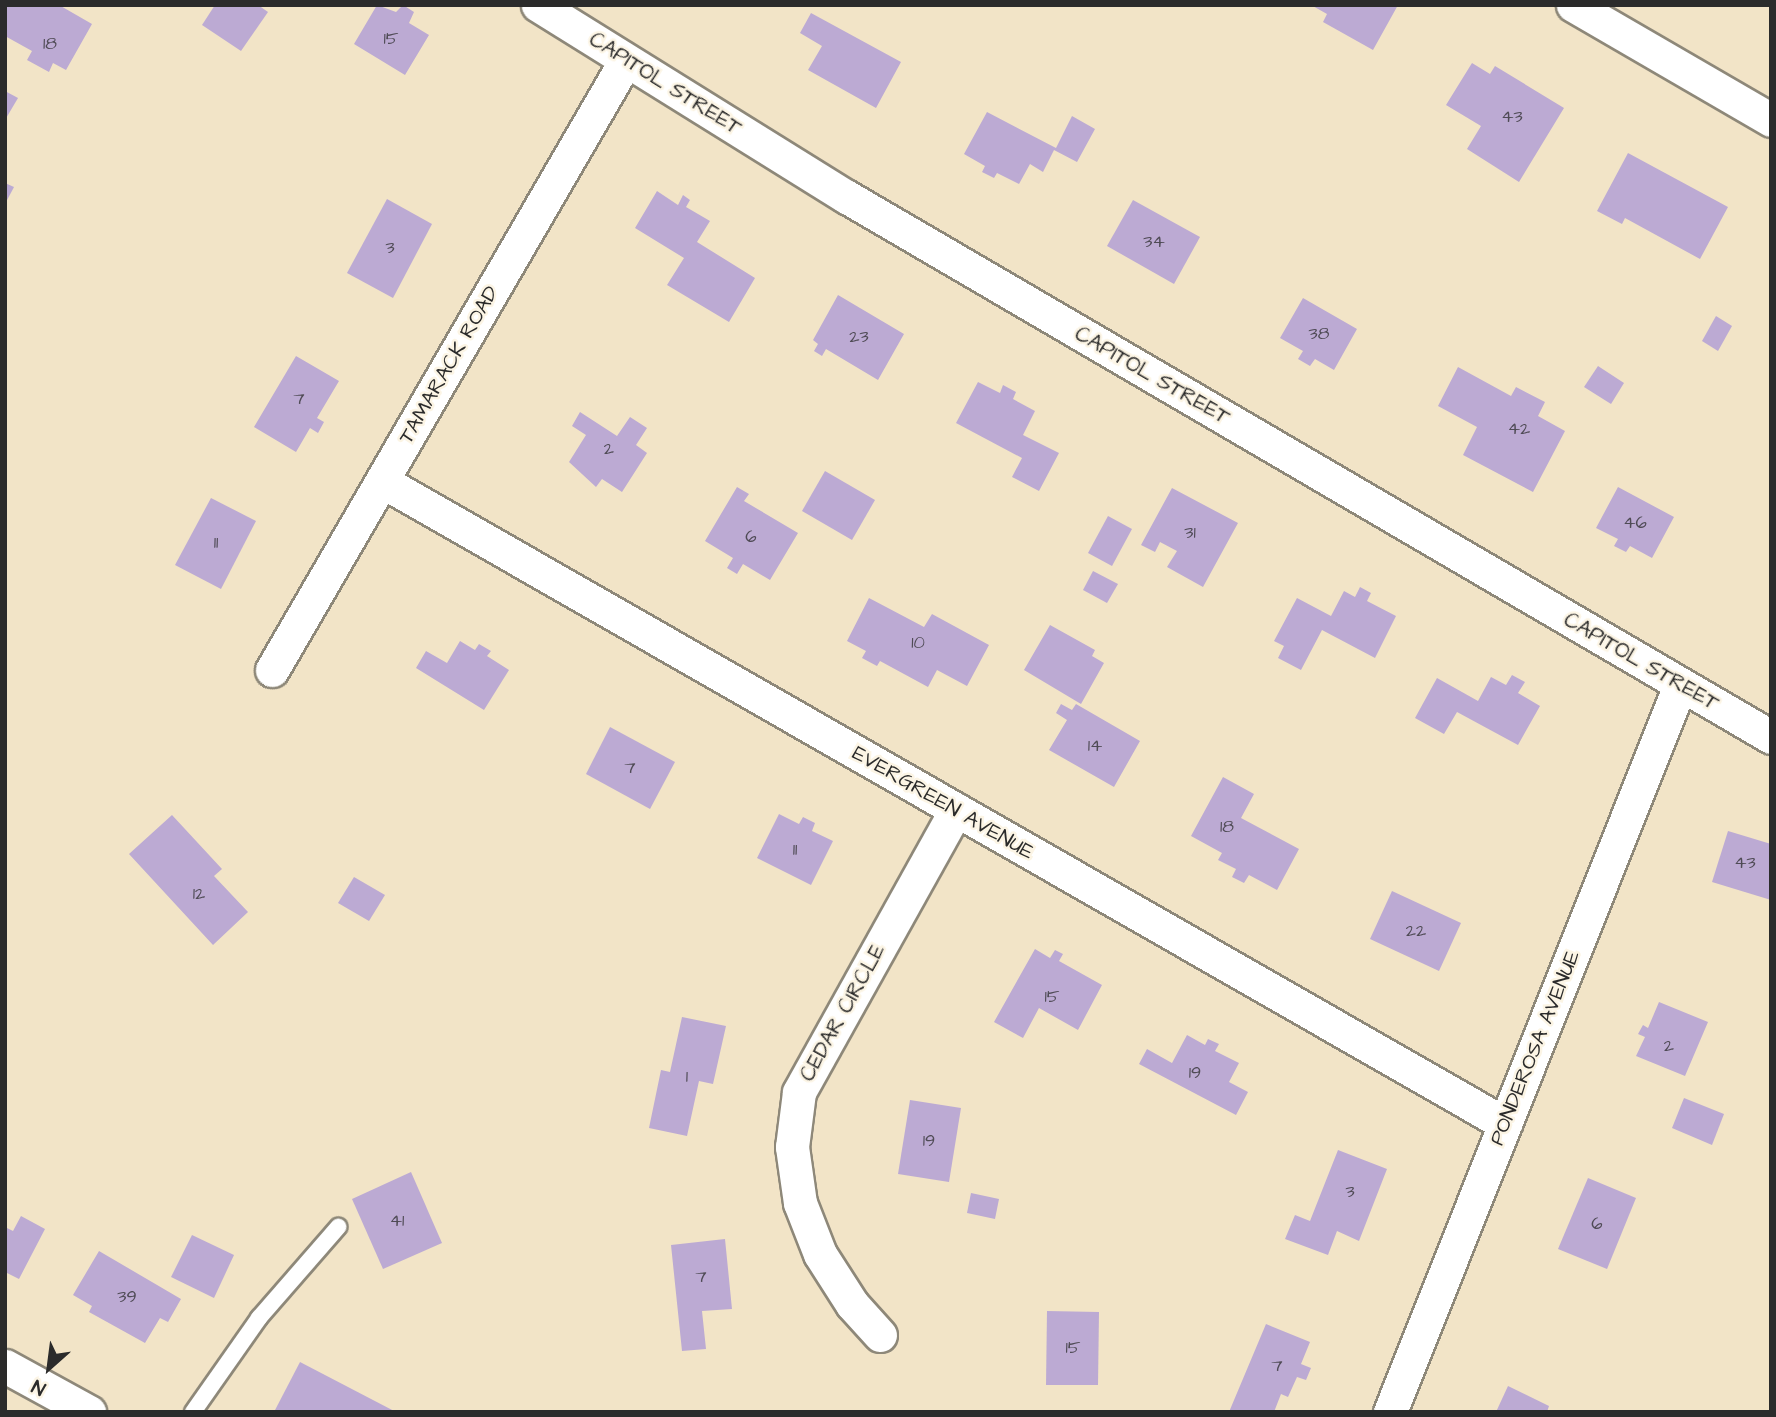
<!DOCTYPE html>
<style>
body{margin:0}
#map{position:relative;width:1776px;height:1417px;overflow:hidden;background:#f2e4c7;font-family:"Architects Daughter",sans-serif}
div>[style]{position:absolute}
.building>*{inset:0;background:#bcaad3}
.roads{filter:drop-shadow(2px 0 #8e8879) drop-shadow(-2px 0 #8e8879) drop-shadow(0 2px #8e8879) drop-shadow(0 -2px #8e8879)}
.service>*{height:16px;margin:-8px;padding:0 8px;transform-origin:8px;border-radius:8px;background:#fff}
.minor>*{height:33px;margin:-16.5px;padding:0 16.5px;transform-origin:16.5px;border-radius:16.5px;background:#fff}
span{translate:-50% -50%;white-space:nowrap;text-align:center;line-height:1.15;-webkit-text-stroke:5px #fcf5e5;paint-order:stroke}
.number-label{font-size:18px;color:#4f4b55}
.number-label span{-webkit-text-stroke-width:0}
.street-label{font-size:21px;color:#2b2b2b}
.frame{position:absolute;inset:0;border:7px solid #2b2b2b;pointer-events:none}
.north{position:absolute;left:14px;top:1333px;width:70px;height:70px;-webkit-text-stroke:5px #fcf5e5;paint-order:stroke;rotate:208deg;font-size:19px;font-weight:700;line-height:28px;text-align:center;color:#2b2b2b}
.north::after{content:'';display:block;margin:auto;width:24px;height:32px;background:#2b2b2b;clip-path:polygon(50% 0,100% 100%,50% 72%,0 100%)}
</style>
<div id="map">
<div class="building">
<div style="clip-path:polygon(5px 5px,59px 5px,92px 24px,66px 70px,53px 63px,49px 72px,27px 60px,32px 51px,5px 36px)"></div>
<div style="clip-path:polygon(215px 5px,258px 5px,268px 12px,241px 51px,202px 25px)"></div>
<div style="clip-path:polygon(377px 5px,396px 12px,403px 5px,414px 12px,409px 23px,429px 35px,405px 75px,354px 44px)"></div>
<div style="clip-path:polygon(1311px 5px,1398px 5px,1373px 50px,1323px 22px,1327px 14px)"></div>
<div style="clip-path:polygon(811px 13px,901px 62px,876px 108px,808px 70px,822px 46px,800px 33px)"></div>
<div style="clip-path:polygon(1472px 63px,1490px 74px,1495px 66px,1564px 108px,1519px 182px,1467px 149px,1481px 126px,1446px 105px)"></div>
<div style="clip-path:polygon(5px 91px,18px 98px,5px 120px)"></div>
<div style="clip-path:polygon(987px 112px,1056px 148px,1072px 116px,1095px 129px,1077px 162px,1054px 150px,1043px 172px,1030px 164px,1019px 184px,997px 173px,994px 178px,982px 172px,985px 166px,964px 154px)"></div>
<div style="clip-path:polygon(1628px 153px,1728px 207px,1700px 259px,1625px 218px,1622px 224px,1597px 211px)"></div>
<div style="clip-path:polygon(5px 183px,14px 187px,5px 204px)"></div>
<div style="clip-path:polygon(657px 191px,678px 205px,683px 195px,690px 200px,686px 207px,710px 221px,697px 242px,755px 278px,729px 322px,667px 285px,684px 258px,635px 228px)"></div>
<div style="clip-path:polygon(387px 199px,432px 224px,393px 298px,347px 273px)"></div>
<div style="clip-path:polygon(1133px 200px,1200px 237px,1174px 284px,1107px 246px)"></div>
<div style="clip-path:polygon(838px 295px,904px 334px,878px 380px,826px 349px,822px 356px,814px 351px,818px 344px,813px 340px)"></div>
<div style="clip-path:polygon(1303px 298px,1357px 329px,1334px 370px,1315px 359px,1310px 366px,1298px 359px,1303px 351px,1280px 338px)"></div>
<div style="clip-path:polygon(1716px 316px,1732px 326px,1718px 351px,1702px 341px)"></div>
<div style="clip-path:polygon(296px 356px,339px 381px,317px 418px,324px 422px,318px 433px,310px 428px,296px 452px,254px 427px)"></div>
<div style="clip-path:polygon(1598px 366px,1624px 383px,1611px 404px,1584px 387px)"></div>
<div style="clip-path:polygon(1458px 367px,1511px 396px,1516px 387px,1545px 402px,1538px 416px,1565px 431px,1533px 492px,1463px 455px,1477px 427px,1438px 406px)"></div>
<div style="clip-path:polygon(978px 382px,1000px 393px,1003px 385px,1016px 392px,1013px 399px,1035px 411px,1023px 435px,1059px 453px,1039px 491px,1012px 477px,1022px 458px,956px 423px)"></div>
<div style="clip-path:polygon(580px 412px,617px 436px,630px 417px,647px 428px,636px 445px,647px 453px,622px 492px,602px 479px,596px 487px,569px 462px,586px 435px,572px 426px)"></div>
<div style="clip-path:polygon(825px 471px,875px 500px,852px 540px,802px 511px)"></div>
<div style="clip-path:polygon(737px 487px,749px 494px,744px 501px,798px 533px,770px 580px,743px 564px,737px 574px,727px 568px,733px 558px,705px 541px)"></div>
<div style="clip-path:polygon(1618px 487px,1674px 517px,1652px 558px,1630px 546px,1626px 552px,1614px 546px,1618px 539px,1596px 528px)"></div>
<div style="clip-path:polygon(1172px 488px,1238px 523px,1203px 587px,1167px 567px,1177px 551px,1160px 542px,1155px 552px,1141px 545px)"></div>
<div style="clip-path:polygon(211px 498px,256px 521px,221px 589px,175px 565px)"></div>
<div style="clip-path:polygon(1108px 516px,1132px 529px,1112px 566px,1088px 553px)"></div>
<div style="clip-path:polygon(1093px 571px,1118px 584px,1107px 603px,1083px 590px)"></div>
<div style="clip-path:polygon(1360px 587px,1371px 593px,1367px 601px,1396px 616px,1375px 658px,1322px 630px,1301px 670px,1278px 658px,1284px 646px,1274px 641px,1297px 598px,1331px 616px,1344px 591px,1355px 597px)"></div>
<div style="clip-path:polygon(869px 598px,924px 627px,932px 614px,989px 645px,967px 686px,937px 670px,928px 687px,880px 661px,877px 666px,862px 658px,866px 651px,847px 641px)"></div>
<div style="clip-path:polygon(1050px 625px,1095px 650px,1092px 656px,1104px 663px,1081px 704px,1024px 670px)"></div>
<div style="clip-path:polygon(460px 641px,475px 650px,479px 644px,491px 651px,487px 656px,509px 670px,484px 710px,416px 668px,426px 651px,447px 663px)"></div>
<div style="clip-path:polygon(1512px 675px,1525px 682px,1518px 693px,1540px 706px,1518px 745px,1457px 712px,1444px 734px,1415px 718px,1437px 678px,1478px 701px,1491px 677px,1506px 685px)"></div>
<div style="clip-path:polygon(1061px 704px,1072px 710px,1076px 704px,1140px 741px,1114px 787px,1049px 750px,1067px 720px,1056px 713px)"></div>
<div style="clip-path:polygon(610px 727px,675px 762px,650px 809px,586px 774px)"></div>
<div style="clip-path:polygon(1223px 777px,1254px 794px,1241px 818px,1299px 849px,1277px 890px,1249px 875px,1244px 883px,1232px 877px,1236px 869px,1218px 860px,1222px 853px,1191px 836px)"></div>
<div style="clip-path:polygon(779px 814px,799px 824px,803px 817px,815px 823px,812px 831px,833px 841px,811px 885px,757px 858px)"></div>
<div style="clip-path:polygon(172px 815px,222px 869px,214px 876px,248px 912px,213px 945px,129px 854px)"></div>
<div style="clip-path:polygon(1728px 831px,1771px 844px,1771px 900px,1712px 882px)"></div>
<div style="clip-path:polygon(354px 877px,385px 895px,369px 921px,338px 903px)"></div>
<div style="clip-path:polygon(1392px 891px,1461px 923px,1439px 971px,1370px 939px)"></div>
<div style="clip-path:polygon(1035px 949px,1050px 958px,1055px 950px,1063px 954px,1059px 961px,1102px 985px,1078px 1030px,1039px 1008px,1023px 1038px,994px 1022px)"></div>
<div style="clip-path:polygon(1659px 1002px,1708px 1022px,1685px 1076px,1636px 1056px,1645px 1037px,1638px 1034px,1643px 1025px,1648px 1028px)"></div>
<div style="clip-path:polygon(682px 1017px,726px 1026px,713px 1084px,699px 1081px,687px 1136px,649px 1128px,661px 1070px,670px 1072px)"></div>
<div style="clip-path:polygon(1187px 1035px,1205px 1045px,1208px 1039px,1219px 1044px,1215px 1051px,1239px 1063px,1229px 1082px,1248px 1092px,1236px 1115px,1139px 1064px,1147px 1049px,1172px 1063px)"></div>
<div style="clip-path:polygon(1684px 1098px,1724px 1114px,1712px 1145px,1672px 1128px)"></div>
<div style="clip-path:polygon(910px 1100px,961px 1108px,949px 1182px,898px 1174px)"></div>
<div style="clip-path:polygon(1338px 1150px,1387px 1169px,1359px 1241px,1337px 1231px,1328px 1255px,1285px 1239px,1295px 1215px,1310px 1221px)"></div>
<div style="clip-path:polygon(411px 1172px,442px 1243px,383px 1269px,352px 1199px)"></div>
<div style="clip-path:polygon(1588px 1178px,1636px 1198px,1607px 1269px,1558px 1249px)"></div>
<div style="clip-path:polygon(971px 1193px,999px 1199px,995px 1219px,967px 1213px)"></div>
<div style="clip-path:polygon(21px 1216px,45px 1229px,19px 1279px,5px 1272px,5px 1227px,13px 1231px)"></div>
<div style="clip-path:polygon(192px 1235px,234px 1255px,214px 1298px,171px 1277px)"></div>
<div style="clip-path:polygon(725px 1239px,732px 1309px,702px 1311px,706px 1349px,682px 1351px,671px 1245px)"></div>
<div style="clip-path:polygon(99px 1251px,181px 1299px,168px 1322px,160px 1318px,145px 1343px,89px 1312px,92px 1306px,73px 1295px)"></div>
<div style="clip-path:polygon(1047px 1311px,1099px 1312px,1098px 1385px,1046px 1385px)"></div>
<div style="clip-path:polygon(1266px 1324px,1310px 1342px,1301px 1364px,1311px 1368px,1306px 1380px,1297px 1377px,1288px 1397px,1281px 1394px,1274px 1412px,1229px 1412px)"></div>
<div style="clip-path:polygon(300px 1362px,396px 1412px,274px 1412px)"></div>
<div style="clip-path:polygon(1508px 1386px,1549px 1406px,1547px 1412px,1496px 1412px)"></div>
</div>
<div class="roads">
<div class="service">
<div style="left:193px;top:1412px;width:115px;rotate:-54.9deg"></div>
<div style="left:259px;top:1318px;width:121px;rotate:-49deg"></div>
</div>
<div class="minor">
<div style="left:538px;top:5px;width:364px;rotate:31.9deg"></div>
<div style="left:847px;top:197px;width:1070px;rotate:30.3deg"></div>
<div style="left:1573px;top:5px;width:229px;rotate:30.1deg"></div>
<div style="left:382px;top:481px;width:1294px;rotate:29.79deg"></div>
<div style="left:272px;top:670px;width:705px;rotate:-59.87deg"></div>
<div style="left:880px;top:1335px;width:42px;rotate:-132.1deg"></div>
<div style="left:852px;top:1304px;width:59px;rotate:-122.6deg"></div>
<div style="left:820px;top:1254px;width:55px;rotate:-111.4deg"></div>
<div style="left:800px;top:1203px;width:57px;rotate:-98.1deg"></div>
<div style="left:792px;top:1147px;width:55px;rotate:-82.7deg"></div>
<div style="left:799px;top:1092px;width:323px;rotate:-60.9deg"></div>
<div style="left:5px;top:1366px;width:96px;rotate:28.7deg"></div>
<div style="left:1390px;top:1412px;width:783px;rotate:-68.25deg"></div>
</div>
</div>
<div class="number-label">
<span style="left:391px;top:39px">15</span>
<span style="left:50px;top:44px">18</span>
<span style="left:1512px;top:117px">43</span>
<span style="left:1154px;top:242px">34</span>
<span style="left:390px;top:248px">3</span>
<span style="left:1319px;top:334px">38</span>
<span style="left:859px;top:337px">23</span>
<span style="left:299px;top:399px">7</span>
<span style="left:1519px;top:429px">42</span>
<span style="left:609px;top:449px">2</span>
<span style="left:1635px;top:523px">46</span>
<span style="left:1190px;top:533px">31</span>
<span style="left:751px;top:537px">6</span>
<span style="left:216px;top:543px">11</span>
<span style="left:918px;top:643px">10</span>
<span style="left:1095px;top:746px">14</span>
<span style="left:630px;top:768px">7</span>
<span style="left:1227px;top:827px">18</span>
<span style="left:795px;top:850px">11</span>
<span style="left:1745px;top:863px">43</span>
<span style="left:199px;top:894px">12</span>
<span style="left:1416px;top:931px">22</span>
<span style="left:1052px;top:997px">15</span>
<span style="left:1669px;top:1046px">2</span>
<span style="left:1195px;top:1073px">19</span>
<span style="left:687px;top:1077px">1</span>
<span style="left:929px;top:1141px">19</span>
<span style="left:1350px;top:1192px">3</span>
<span style="left:397px;top:1221px">41</span>
<span style="left:1597px;top:1224px">6</span>
<span style="left:701px;top:1277px">7</span>
<span style="left:127px;top:1297px">39</span>
<span style="left:1073px;top:1348px">15</span>
<span style="left:1277px;top:1366px">7</span>
</div>
<div class="street-label">
<span style="left:665px;top:84px;rotate:32deg">CAPITOL STREET</span>
<span style="left:449px;top:365px;rotate:-60deg">TAMARACK ROAD</span>
<span style="left:1152px;top:376px;rotate:30deg">CAPITOL STREET</span>
<span style="left:1641px;top:662px;rotate:30deg">CAPITOL STREET</span>
<span style="left:943px;top:803px;rotate:30deg">EVERGREEN AVENUE</span>
<span style="left:843px;top:1013px;rotate:-61deg">CEDAR CIRCLE</span>
<span style="left:1535px;top:1048px;rotate:-68deg">PONDEROSA AVENUE</span>
</div>
<div class="frame"></div>
<div class="north">N</div>
</div>
